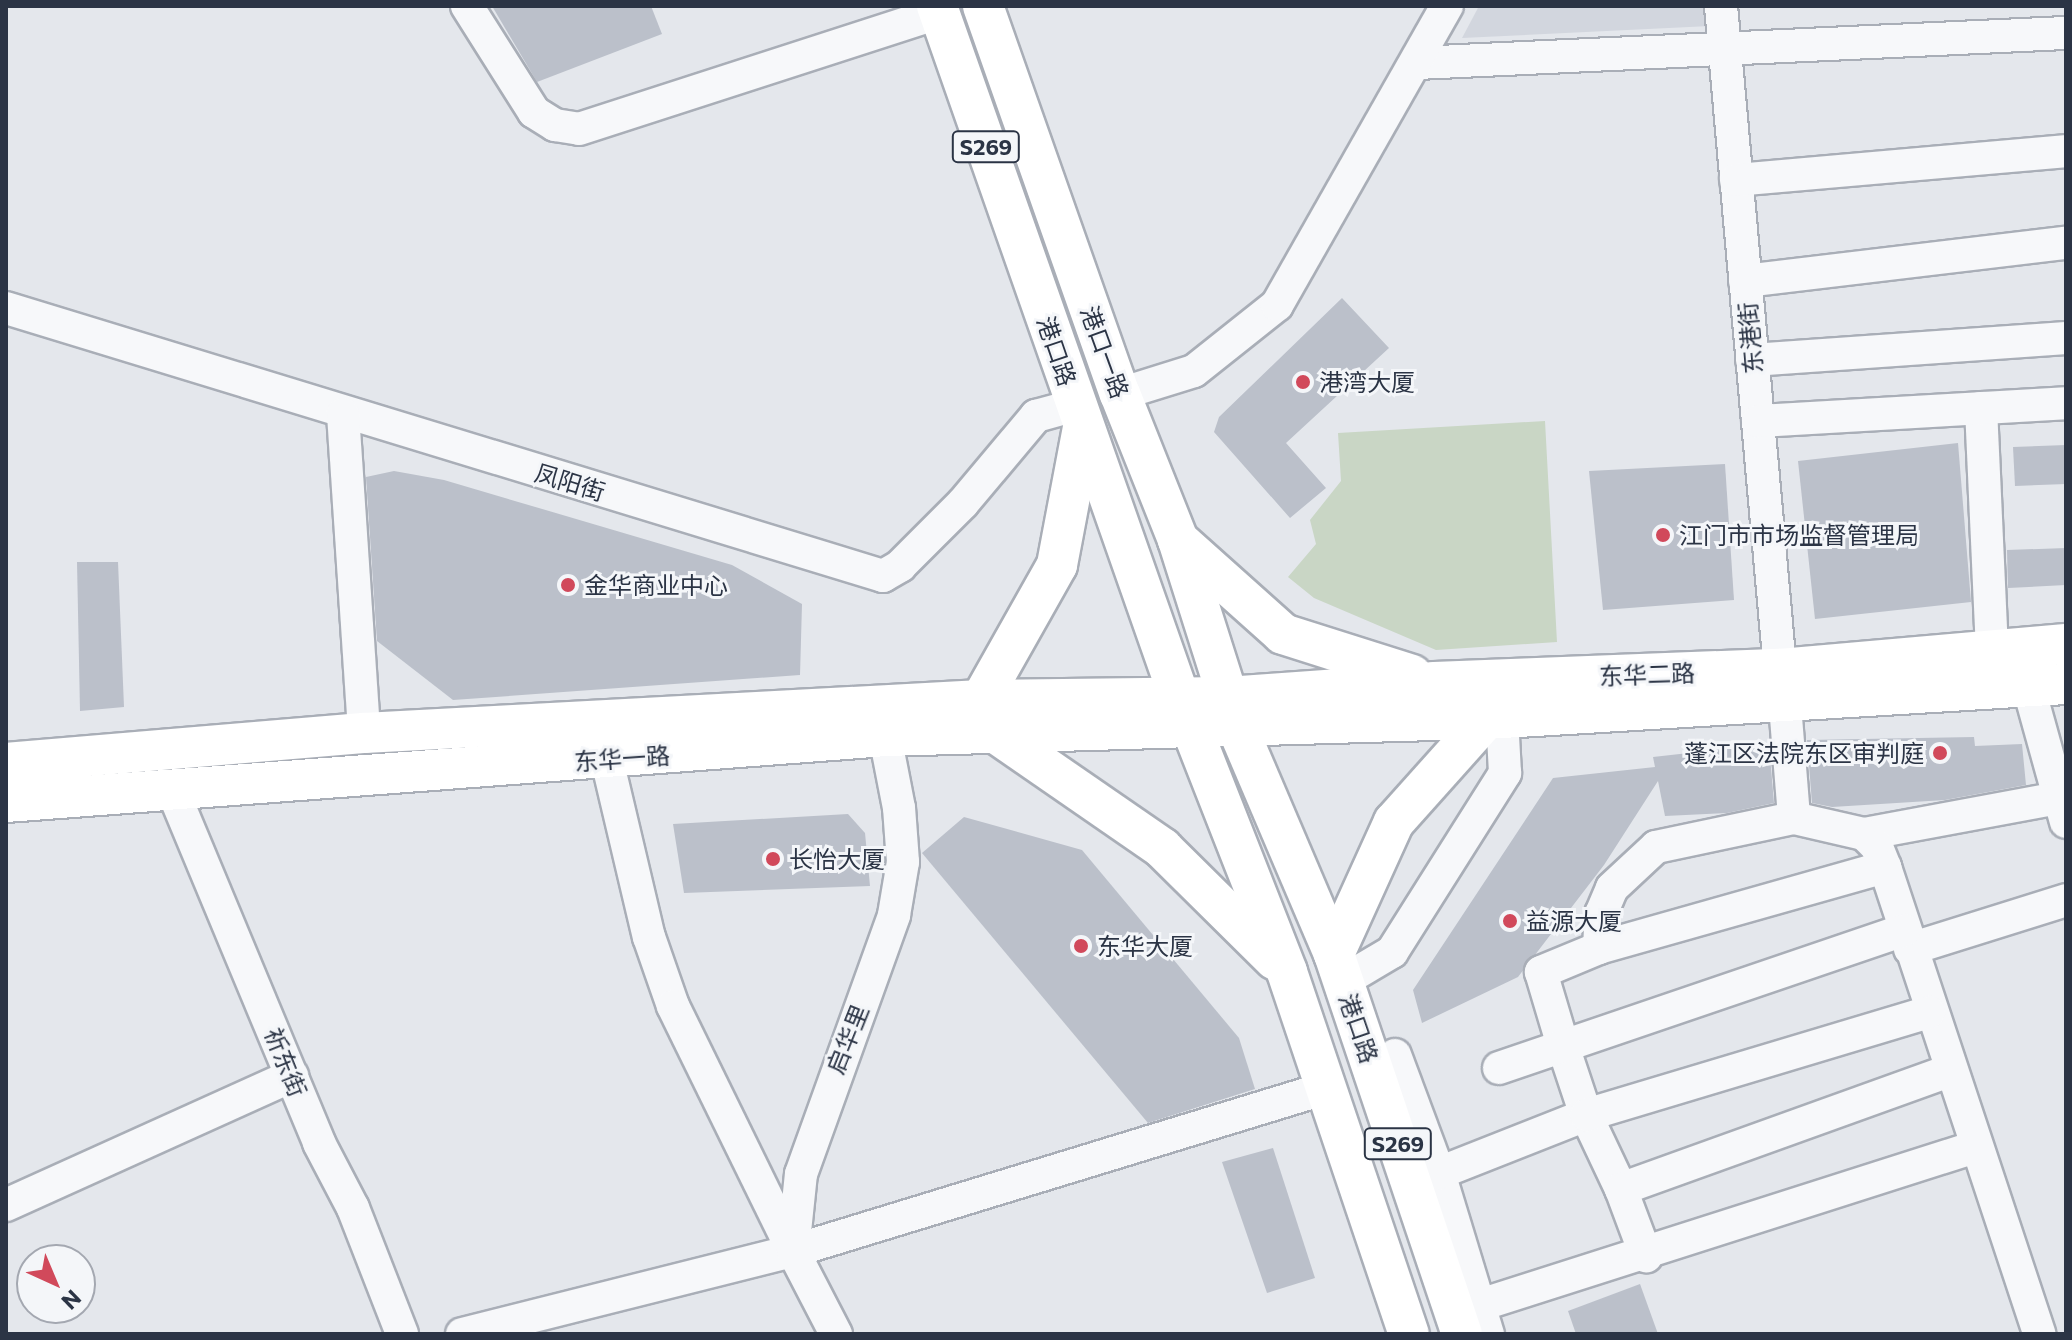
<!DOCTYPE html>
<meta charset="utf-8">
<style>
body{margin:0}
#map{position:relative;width:2072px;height:1340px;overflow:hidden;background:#e4e7ec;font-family:Commissioner,"Noto Sans SC",sans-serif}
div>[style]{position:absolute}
.built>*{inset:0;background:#d2d6de}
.green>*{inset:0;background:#c9d6c5}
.building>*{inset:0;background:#bbc0ca}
.roads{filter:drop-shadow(2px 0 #a9aeb7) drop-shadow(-2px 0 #a9aeb7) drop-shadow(0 2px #a9aeb7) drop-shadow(0 -2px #a9aeb7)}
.minor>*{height:32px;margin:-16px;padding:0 16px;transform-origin:16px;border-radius:16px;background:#f7f8fa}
.major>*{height:40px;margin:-20px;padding:0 20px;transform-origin:20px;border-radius:20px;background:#fff}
.dots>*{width:22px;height:22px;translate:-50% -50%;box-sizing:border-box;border:4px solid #f4f6f9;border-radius:50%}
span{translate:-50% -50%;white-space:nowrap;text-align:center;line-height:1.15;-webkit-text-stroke:6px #f4f6f9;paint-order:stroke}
.shield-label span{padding:2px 6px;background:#f4f6f9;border:2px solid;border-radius:6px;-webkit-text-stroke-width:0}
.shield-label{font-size:22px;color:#2b3445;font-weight:700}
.street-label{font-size:24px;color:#2b3445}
.poi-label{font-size:24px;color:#2b3445}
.left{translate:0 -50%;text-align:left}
.right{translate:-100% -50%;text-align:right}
.frame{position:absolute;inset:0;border:8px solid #2b3445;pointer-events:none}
.north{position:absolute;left:16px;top:1244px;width:80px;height:80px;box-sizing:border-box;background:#f4f6f9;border:2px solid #a4a8b1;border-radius:50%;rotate:136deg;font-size:22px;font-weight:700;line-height:32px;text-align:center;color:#2b3445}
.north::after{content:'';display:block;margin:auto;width:28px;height:36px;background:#d1495b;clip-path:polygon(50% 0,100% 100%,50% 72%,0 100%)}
</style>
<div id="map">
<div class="built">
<div style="clip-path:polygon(1479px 6px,1708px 6px,1710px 26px,1462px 38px)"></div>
</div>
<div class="green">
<div style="clip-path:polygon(1545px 421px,1557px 642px,1436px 650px,1314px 598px,1288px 577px,1316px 544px,1310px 520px,1341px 481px,1338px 433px)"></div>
</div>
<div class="building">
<div style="clip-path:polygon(492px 6px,651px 6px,662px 34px,537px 82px)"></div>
<div style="clip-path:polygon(1342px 298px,1389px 348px,1286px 443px,1326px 488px,1290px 518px,1214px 432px,1219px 417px)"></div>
<div style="clip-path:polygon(1958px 443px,1971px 602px,1815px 619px,1798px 461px)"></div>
<div style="clip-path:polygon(2066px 445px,2066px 484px,2015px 486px,2013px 447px)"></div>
<div style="clip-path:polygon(1725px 464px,1734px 600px,1603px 610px,1589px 471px)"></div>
<div style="clip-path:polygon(394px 471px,444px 480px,732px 565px,802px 604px,800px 675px,453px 700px,377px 641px,366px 477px)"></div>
<div style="clip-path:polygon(2066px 548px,2066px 585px,2008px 588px,2007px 550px)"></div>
<div style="clip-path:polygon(77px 562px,118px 562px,124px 707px,80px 711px)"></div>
<div style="clip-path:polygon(1974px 737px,1975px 746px,2022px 744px,2026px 785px,1945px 800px,1832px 807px,1812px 803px,1807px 740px)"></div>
<div style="clip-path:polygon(1769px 744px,1774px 803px,1727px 813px,1665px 816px,1658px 781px,1604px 865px,1518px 977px,1422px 1023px,1413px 990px,1553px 778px,1655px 767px,1653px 757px)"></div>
<div style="clip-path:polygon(848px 814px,865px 833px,870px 886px,684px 893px,673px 824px)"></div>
<div style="clip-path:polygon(964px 817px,1082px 850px,1239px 1038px,1255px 1089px,1148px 1123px,922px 853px)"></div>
<div style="clip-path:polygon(1273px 1148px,1315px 1278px,1267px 1293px,1222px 1162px)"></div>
<div style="clip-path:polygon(1640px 1284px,1658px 1334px,1576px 1334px,1568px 1311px)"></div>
</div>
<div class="roads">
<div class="minor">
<div style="left:467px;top:6px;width:125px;rotate:57.7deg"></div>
<div style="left:534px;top:112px;width:25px;rotate:32deg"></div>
<div style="left:555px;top:125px;width:24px;rotate:9deg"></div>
<div style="left:579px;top:129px;width:378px;rotate:-17.9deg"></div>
<div style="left:1721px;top:6px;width:666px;rotate:84.91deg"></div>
<div style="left:1417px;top:63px;width:648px;rotate:-2.65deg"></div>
<div style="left:1736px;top:180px;width:331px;rotate:-5deg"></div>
<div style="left:1745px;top:281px;width:323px;rotate:-6.8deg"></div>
<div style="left:6px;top:308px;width:917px;rotate:16.99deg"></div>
<div style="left:883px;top:576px;width:20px;rotate:-30deg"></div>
<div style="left:900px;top:566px;width:89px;rotate:-45deg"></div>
<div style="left:963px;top:503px;width:114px;rotate:-50deg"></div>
<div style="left:1036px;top:416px;width:41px;rotate:-15.4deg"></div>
<div style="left:1752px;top:360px;width:315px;rotate:-4deg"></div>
<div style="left:1120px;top:394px;width:77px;rotate:-17.3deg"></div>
<div style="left:1194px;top:371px;width:106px;rotate:-38.5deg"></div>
<div style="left:1277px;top:305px;width:344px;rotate:-60.4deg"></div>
<div style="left:1981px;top:408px;width:242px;rotate:87.4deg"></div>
<div style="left:343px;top:414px;width:320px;rotate:86.2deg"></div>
<div style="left:1758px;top:421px;width:309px;rotate:-3.3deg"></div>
<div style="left:2028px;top:685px;width:142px;rotate:74.5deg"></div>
<div style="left:1785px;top:705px;width:113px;rotate:85.4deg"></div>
<div style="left:607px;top:760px;width:182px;rotate:76.7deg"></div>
<div style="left:649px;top:937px;width:73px;rotate:70.8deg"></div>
<div style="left:673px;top:1006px;width:273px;rotate:63.9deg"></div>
<div style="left:172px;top:789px;width:383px;rotate:67.4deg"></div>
<div style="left:319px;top:1143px;width:73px;rotate:62.4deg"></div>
<div style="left:353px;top:1208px;width:135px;rotate:68.7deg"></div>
<div style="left:1864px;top:834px;width:198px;rotate:-10.5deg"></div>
<div style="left:1885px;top:867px;width:297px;rotate:164.2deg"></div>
<div style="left:1599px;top:948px;width:63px;rotate:157.5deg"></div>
<div style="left:1541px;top:972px;width:77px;rotate:73.4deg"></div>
<div style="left:1563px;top:1046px;width:73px;rotate:71.6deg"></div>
<div style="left:1586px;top:1115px;width:82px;rotate:64.7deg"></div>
<div style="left:1621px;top:1189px;width:349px;rotate:-19.8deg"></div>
<div style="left:1599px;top:948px;width:34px;rotate:-87deg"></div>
<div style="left:1601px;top:914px;width:28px;rotate:-67deg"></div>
<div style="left:1612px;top:888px;width:60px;rotate:-43deg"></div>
<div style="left:1656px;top:847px;width:141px;rotate:-11.9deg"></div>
<div style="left:1794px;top:818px;width:72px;rotate:12.9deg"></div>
<div style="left:1864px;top:834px;width:18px;rotate:45deg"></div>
<div style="left:1877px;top:847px;width:22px;rotate:68deg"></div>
<div style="left:1885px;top:867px;width:492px;rotate:71.7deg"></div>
<div style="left:1910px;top:949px;width:164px;rotate:-17.4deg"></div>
<div style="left:1343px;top:981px;width:57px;rotate:-30.6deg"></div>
<div style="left:1392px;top:952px;width:212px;rotate:-57.7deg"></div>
<div style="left:1505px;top:773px;width:55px;rotate:-93.1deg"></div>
<div style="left:1395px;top:1055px;width:126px;rotate:69.6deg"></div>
<div style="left:1439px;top:1173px;width:168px;rotate:73.1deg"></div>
<div style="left:1499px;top:1068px;width:428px;rotate:-18.8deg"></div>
<div style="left:1439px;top:1173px;width:158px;rotate:-21.5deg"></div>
<div style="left:1586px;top:1115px;width:358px;rotate:-16.7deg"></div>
<div style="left:1621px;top:1189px;width:72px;rotate:69.5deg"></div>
<div style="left:6px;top:1205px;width:314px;rotate:-24.3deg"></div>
<div style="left:1455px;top:1313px;width:546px;rotate:-17.7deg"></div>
<div style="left:462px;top:1334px;width:341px;rotate:-14.1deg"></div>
<div style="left:793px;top:1251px;width:557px;rotate:-17deg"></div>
<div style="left:836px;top:1334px;width:93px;rotate:-117.4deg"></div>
<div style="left:793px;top:1251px;width:77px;rotate:-84.1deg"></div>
<div style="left:801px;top:1174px;width:275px;rotate:-70.2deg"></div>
<div style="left:894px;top:915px;width:54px;rotate:-80.4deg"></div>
<div style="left:903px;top:862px;width:54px;rotate:-94.2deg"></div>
<div style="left:899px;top:808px;width:73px;rotate:-101deg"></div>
</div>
<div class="major">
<div style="left:937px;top:6px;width:731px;rotate:70.67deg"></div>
<div style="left:1179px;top:696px;width:296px;rotate:68.6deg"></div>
<div style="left:1287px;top:972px;width:382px;rotate:71.4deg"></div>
<div style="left:983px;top:6px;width:411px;rotate:70.6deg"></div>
<div style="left:1120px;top:394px;width:157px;rotate:68.3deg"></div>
<div style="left:1178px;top:540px;width:198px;rotate:72.4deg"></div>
<div style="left:1238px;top:729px;width:245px;rotate:66.9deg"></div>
<div style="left:1334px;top:954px;width:401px;rotate:71.4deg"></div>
<div style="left:1178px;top:540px;width:141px;rotate:41.8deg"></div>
<div style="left:1283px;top:634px;width:135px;rotate:17.6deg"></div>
<div style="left:981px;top:700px;width:155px;rotate:-60.6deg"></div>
<div style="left:1057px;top:565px;width:140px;rotate:-79.3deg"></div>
<div style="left:997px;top:734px;width:201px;rotate:34.6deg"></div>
<div style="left:1162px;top:848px;width:159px;rotate:44.7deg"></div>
<div style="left:6px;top:763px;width:359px;rotate:-4.8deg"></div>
<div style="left:364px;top:733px;width:618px;rotate:-3.06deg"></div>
<div style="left:981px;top:700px;width:246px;rotate:-0.7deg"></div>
<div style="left:1227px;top:697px;width:208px;rotate:-4.1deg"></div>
<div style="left:1434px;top:682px;width:346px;rotate:-2.2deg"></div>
<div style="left:1780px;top:669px;width:287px;rotate:-5deg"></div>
<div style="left:6px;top:802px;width:881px;rotate:-4.29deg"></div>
<div style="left:885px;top:736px;width:617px;rotate:-1.67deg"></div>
<div style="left:1502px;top:718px;width:565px;rotate:-3.45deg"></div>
<div style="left:1334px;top:954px;width:145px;rotate:-65.6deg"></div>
<div style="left:1394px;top:822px;width:140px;rotate:-48.2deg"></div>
</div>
</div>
<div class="dots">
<div style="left:1303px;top:382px;background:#d1495b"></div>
<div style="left:1663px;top:535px;background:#d1495b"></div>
<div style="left:568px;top:585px;background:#d1495b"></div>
<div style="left:1940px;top:753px;background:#d1495b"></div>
<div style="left:773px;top:859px;background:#d1495b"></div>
<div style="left:1510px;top:921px;background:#d1495b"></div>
<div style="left:1081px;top:946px;background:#d1495b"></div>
</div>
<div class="shield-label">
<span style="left:986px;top:147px">S269</span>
<span style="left:1398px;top:1144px">S269</span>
</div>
<div class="street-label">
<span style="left:1750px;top:338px;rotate:-95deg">东港街</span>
<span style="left:1057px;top:351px;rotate:71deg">港口路</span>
<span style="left:1105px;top:352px;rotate:70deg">港口一路</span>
<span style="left:570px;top:482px;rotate:17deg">凤阳街</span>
<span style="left:1647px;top:674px;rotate:-2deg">东华二路</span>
<span style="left:622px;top:758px;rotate:-4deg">东华一路</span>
<span style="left:1359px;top:1028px;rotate:71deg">港口路</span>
<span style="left:847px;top:1039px;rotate:-68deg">启华里</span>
<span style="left:286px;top:1062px;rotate:68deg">祈东街</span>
</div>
<div class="poi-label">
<span class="left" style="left:1319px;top:382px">港湾大厦</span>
<span class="left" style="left:1679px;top:535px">江门市市场监督管理局</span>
<span class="left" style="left:584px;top:585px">金华商业中心</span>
<span class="right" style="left:1924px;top:753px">蓬江区法院东区审判庭</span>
<span class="left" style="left:789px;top:859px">长怡大厦</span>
<span class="left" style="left:1526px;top:921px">益源大厦</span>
<span class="left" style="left:1097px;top:946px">东华大厦</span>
</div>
<div class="frame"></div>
<div class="north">N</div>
</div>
